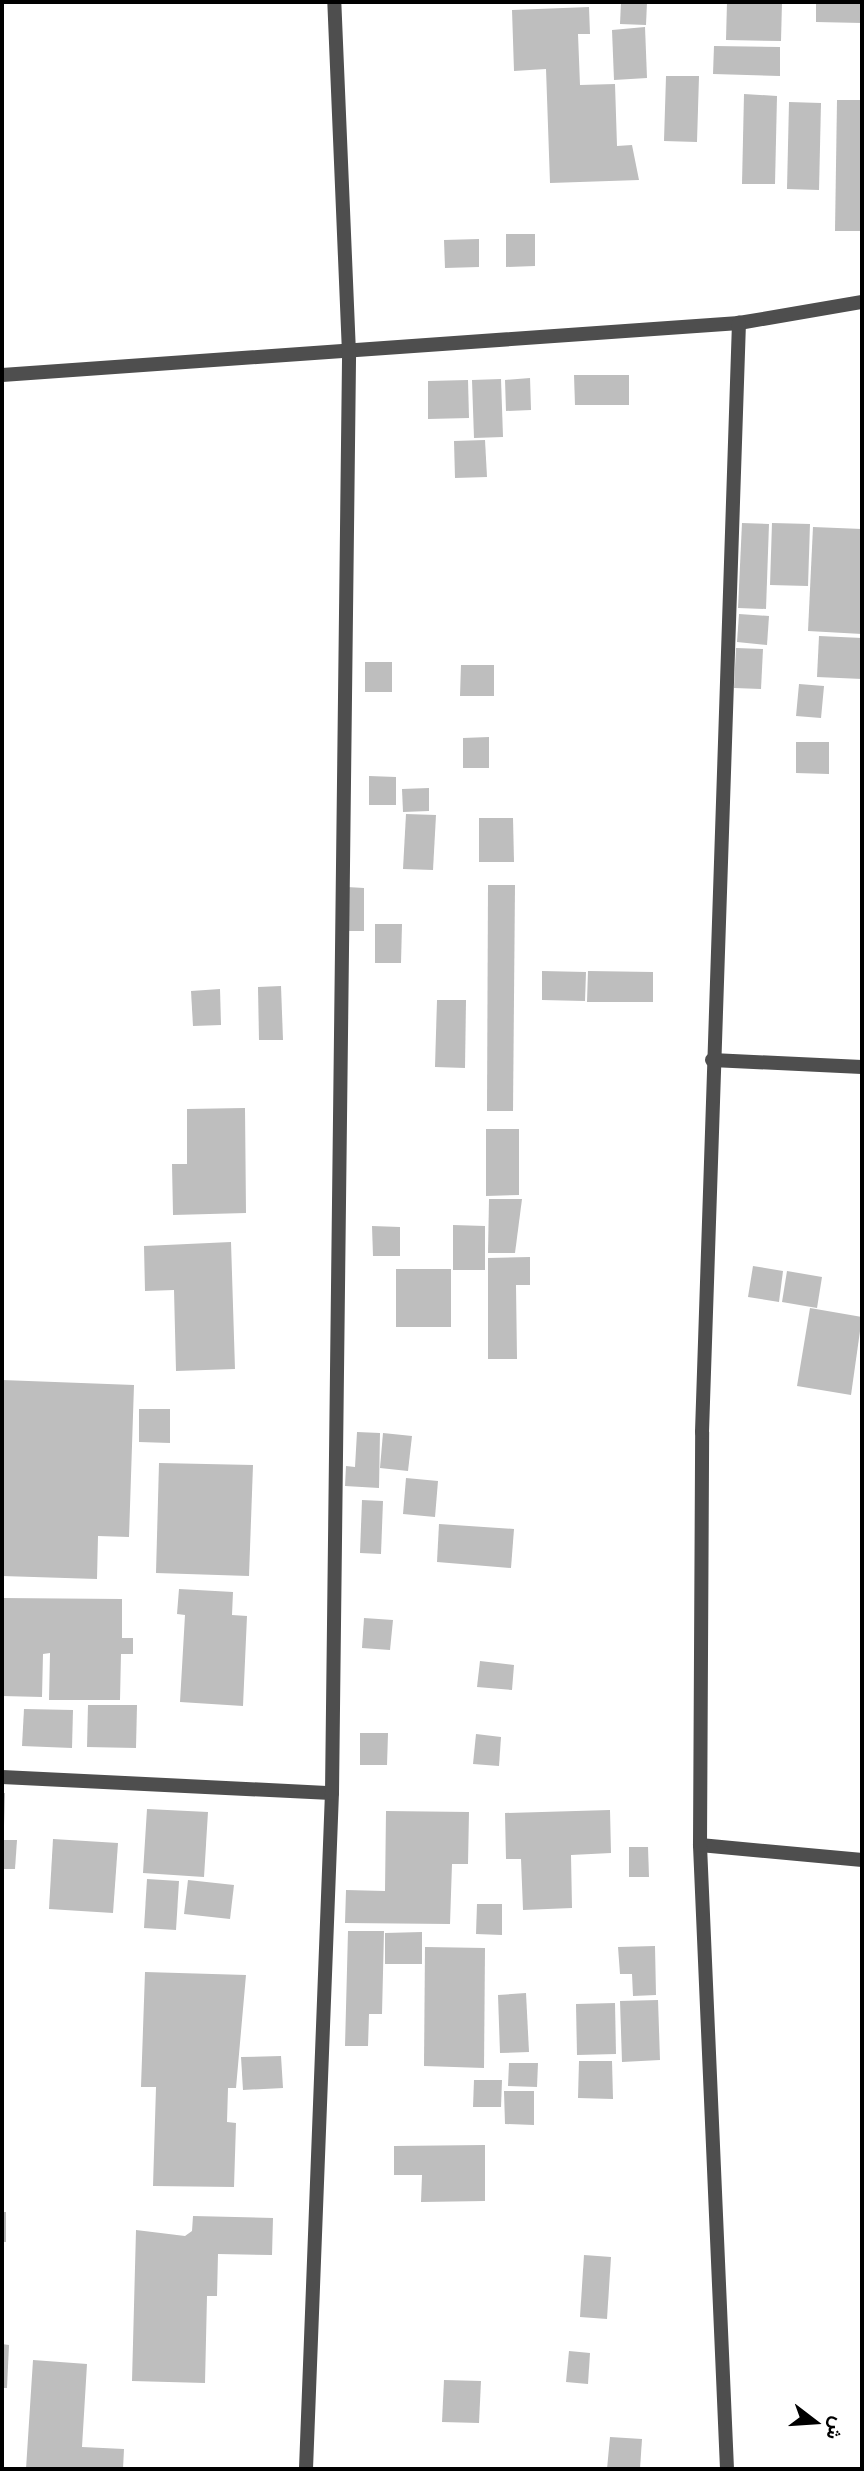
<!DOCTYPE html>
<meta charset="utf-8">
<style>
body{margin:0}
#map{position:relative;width:864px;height:2471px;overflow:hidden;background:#fff;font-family:Cabin,Vazirmatn,sans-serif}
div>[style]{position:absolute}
.building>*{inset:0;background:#bebebe}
.minor>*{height:14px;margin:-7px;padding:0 7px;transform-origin:7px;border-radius:7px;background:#4e4e4e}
span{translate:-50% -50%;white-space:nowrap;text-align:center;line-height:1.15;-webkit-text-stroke:5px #fff;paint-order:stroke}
.frame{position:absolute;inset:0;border:4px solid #000;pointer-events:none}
.north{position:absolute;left:780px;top:2387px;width:70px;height:70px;-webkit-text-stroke:5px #fff;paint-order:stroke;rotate:107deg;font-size:19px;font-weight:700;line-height:28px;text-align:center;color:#000}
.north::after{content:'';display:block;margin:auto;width:24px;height:32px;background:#000;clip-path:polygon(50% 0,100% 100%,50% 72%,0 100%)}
</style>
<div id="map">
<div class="building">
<div style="clip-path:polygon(621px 2px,647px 2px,646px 25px,620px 24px)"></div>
<div style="clip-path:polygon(727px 2px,782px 2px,781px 41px,726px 40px)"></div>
<div style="clip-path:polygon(816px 2px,862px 2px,862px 23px,816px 22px)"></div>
<div style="clip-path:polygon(589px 7px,590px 34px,578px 34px,580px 85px,615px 84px,617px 146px,632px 145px,639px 180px,550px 183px,546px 69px,514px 71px,512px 10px)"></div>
<div style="clip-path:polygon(645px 27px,647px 78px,614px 80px,612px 30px)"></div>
<div style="clip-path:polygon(714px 46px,780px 47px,780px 76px,713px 74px)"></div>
<div style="clip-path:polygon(666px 76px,699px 76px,697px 142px,664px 141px)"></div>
<div style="clip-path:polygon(744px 94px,777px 96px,775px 184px,742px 184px)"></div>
<div style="clip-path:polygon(837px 100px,862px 100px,862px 231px,835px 231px)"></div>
<div style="clip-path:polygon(789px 102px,821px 103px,819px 190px,787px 189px)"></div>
<div style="clip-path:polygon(506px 234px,535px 234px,535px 266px,506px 267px)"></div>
<div style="clip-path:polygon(479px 239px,479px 267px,445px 268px,444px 240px)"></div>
<div style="clip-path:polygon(574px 375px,629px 375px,629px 405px,575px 405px)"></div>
<div style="clip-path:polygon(530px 378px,531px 410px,506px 411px,505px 380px)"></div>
<div style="clip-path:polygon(501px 379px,503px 437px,474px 438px,472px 380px)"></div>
<div style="clip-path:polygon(468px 380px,469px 418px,428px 419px,428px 381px)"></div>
<div style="clip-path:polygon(485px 440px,487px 477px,455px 478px,454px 441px)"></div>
<div style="clip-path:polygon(742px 523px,769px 524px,766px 609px,738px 608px)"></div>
<div style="clip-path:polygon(772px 523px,810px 524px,808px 586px,770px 585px)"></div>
<div style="clip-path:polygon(813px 527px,862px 529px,862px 634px,808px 631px)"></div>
<div style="clip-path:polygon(739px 614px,769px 616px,767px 645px,737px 642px)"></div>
<div style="clip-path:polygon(819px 636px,862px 638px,862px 679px,817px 677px)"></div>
<div style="clip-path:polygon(736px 648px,763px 649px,761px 689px,734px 688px)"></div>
<div style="clip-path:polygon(365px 662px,392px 662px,392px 692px,365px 692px)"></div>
<div style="clip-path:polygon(461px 665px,494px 665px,494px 696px,460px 696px)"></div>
<div style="clip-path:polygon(799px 684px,824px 686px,821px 718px,796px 716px)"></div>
<div style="clip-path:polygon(489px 737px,489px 768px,463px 768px,463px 738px)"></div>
<div style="clip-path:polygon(796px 742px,829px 742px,829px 774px,796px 773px)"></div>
<div style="clip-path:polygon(369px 776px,396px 777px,396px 805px,369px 805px)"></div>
<div style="clip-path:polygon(429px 788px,429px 811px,403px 812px,402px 789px)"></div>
<div style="clip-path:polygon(406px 814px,436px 815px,433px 870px,403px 869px)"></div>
<div style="clip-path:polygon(479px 818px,513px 818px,514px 862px,479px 862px)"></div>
<div style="clip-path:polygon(488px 885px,515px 885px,513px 1111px,487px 1111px)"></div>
<div style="clip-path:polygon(347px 887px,364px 888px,364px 931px,347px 931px)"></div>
<div style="clip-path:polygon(375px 924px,402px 924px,401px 963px,375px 963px)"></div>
<div style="clip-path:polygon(542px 971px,586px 972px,585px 1001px,542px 1000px)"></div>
<div style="clip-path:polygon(588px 971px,653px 972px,653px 1002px,587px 1002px)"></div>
<div style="clip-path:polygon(281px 986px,283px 1040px,259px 1040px,258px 987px)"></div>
<div style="clip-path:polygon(220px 989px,221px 1025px,193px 1026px,191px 991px)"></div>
<div style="clip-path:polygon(437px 1000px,466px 1000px,465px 1068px,435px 1067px)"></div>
<div style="clip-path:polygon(245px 1108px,246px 1213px,173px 1215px,172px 1164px,187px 1164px,187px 1109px)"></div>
<div style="clip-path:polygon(486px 1129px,519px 1129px,519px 1195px,486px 1196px)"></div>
<div style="clip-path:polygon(489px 1199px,522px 1199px,515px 1253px,488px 1253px)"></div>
<div style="clip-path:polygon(453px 1225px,485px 1226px,485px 1270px,453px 1270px)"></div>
<div style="clip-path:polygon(372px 1226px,400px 1227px,400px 1256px,373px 1256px)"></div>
<div style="clip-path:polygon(231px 1242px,235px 1369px,176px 1371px,174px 1290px,145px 1291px,144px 1246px)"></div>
<div style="clip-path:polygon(530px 1257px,530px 1285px,516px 1285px,517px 1359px,488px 1359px,488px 1258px)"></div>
<div style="clip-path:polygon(753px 1266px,783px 1271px,779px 1302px,748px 1297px)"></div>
<div style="clip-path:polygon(396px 1269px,451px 1269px,451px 1327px,396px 1327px)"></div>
<div style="clip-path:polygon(787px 1271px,822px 1277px,817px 1308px,782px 1302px)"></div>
<div style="clip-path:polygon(810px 1308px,862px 1317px,851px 1395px,797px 1386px)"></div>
<div style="clip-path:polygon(2px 1380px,134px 1385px,129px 1537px,98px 1536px,97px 1579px,2px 1576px)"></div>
<div style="clip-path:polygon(139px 1409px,170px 1409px,170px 1443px,139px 1442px)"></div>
<div style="clip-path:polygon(357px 1432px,380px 1433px,379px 1488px,345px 1486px,346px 1466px,355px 1467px)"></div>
<div style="clip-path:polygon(383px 1433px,412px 1436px,408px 1471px,380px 1468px)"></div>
<div style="clip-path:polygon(159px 1463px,253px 1465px,249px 1576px,156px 1573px)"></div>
<div style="clip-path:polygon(406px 1478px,438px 1481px,435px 1517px,403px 1514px)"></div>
<div style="clip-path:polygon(362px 1500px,383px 1501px,381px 1554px,360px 1553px)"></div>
<div style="clip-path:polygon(439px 1524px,514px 1529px,511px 1568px,437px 1562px)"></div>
<div style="clip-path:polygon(179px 1589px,233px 1592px,232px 1615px,247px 1616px,243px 1706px,180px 1702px,185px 1615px,177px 1614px)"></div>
<div style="clip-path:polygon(2px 1598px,122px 1599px,122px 1638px,133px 1638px,133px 1654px,121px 1654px,120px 1700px,49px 1700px,50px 1653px,43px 1654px,42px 1697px,2px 1696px)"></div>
<div style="clip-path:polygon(364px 1618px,393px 1620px,390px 1650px,362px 1648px)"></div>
<div style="clip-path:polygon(480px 1661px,514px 1665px,512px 1690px,477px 1687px)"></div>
<div style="clip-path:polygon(88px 1705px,137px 1705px,136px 1748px,87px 1747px)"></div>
<div style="clip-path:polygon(24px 1709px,73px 1710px,72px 1748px,22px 1746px)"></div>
<div style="clip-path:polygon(360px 1733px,388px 1733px,387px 1765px,360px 1765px)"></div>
<div style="clip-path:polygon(476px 1734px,501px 1737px,499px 1766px,473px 1764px)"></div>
<div style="clip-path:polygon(2px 1793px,5px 1793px,4px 1825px,2px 1825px)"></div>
<div style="clip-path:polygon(147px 1809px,208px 1812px,204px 1877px,143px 1873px)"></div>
<div style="clip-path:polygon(610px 1810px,611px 1853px,571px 1855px,572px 1908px,523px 1910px,521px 1859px,506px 1859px,505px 1813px)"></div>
<div style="clip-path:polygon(386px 1811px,469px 1812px,468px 1864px,452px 1864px,450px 1924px,345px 1923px,346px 1890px,385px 1891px)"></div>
<div style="clip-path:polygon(53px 1839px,118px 1843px,113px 1913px,49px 1909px)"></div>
<div style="clip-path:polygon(2px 1840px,17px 1840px,15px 1869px,2px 1869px)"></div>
<div style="clip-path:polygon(629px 1847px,648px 1847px,649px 1877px,629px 1877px)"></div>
<div style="clip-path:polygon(147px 1879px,179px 1881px,176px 1930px,144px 1928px)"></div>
<div style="clip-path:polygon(188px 1880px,234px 1885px,230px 1919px,184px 1914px)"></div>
<div style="clip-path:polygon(477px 1904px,502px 1904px,502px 1935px,476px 1934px)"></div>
<div style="clip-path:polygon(348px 1931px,384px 1931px,382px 2014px,369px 2014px,368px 2046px,345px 2046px)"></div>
<div style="clip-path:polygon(422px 1932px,422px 1964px,385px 1964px,385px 1933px)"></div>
<div style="clip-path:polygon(655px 1946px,656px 1995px,633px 1996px,632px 1974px,620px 1974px,618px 1947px)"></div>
<div style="clip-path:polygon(425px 1947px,485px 1948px,484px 2068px,424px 2066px)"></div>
<div style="clip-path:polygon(145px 1972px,246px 1975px,236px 2088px,228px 2088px,227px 2122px,236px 2123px,234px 2187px,153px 2186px,156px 2087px,141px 2087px)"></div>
<div style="clip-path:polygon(526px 1993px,529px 2052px,500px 2053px,498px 1995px)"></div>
<div style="clip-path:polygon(658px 2000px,660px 2060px,622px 2062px,620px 2001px)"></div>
<div style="clip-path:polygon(615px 2003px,616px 2054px,577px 2055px,576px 2004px)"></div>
<div style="clip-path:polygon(281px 2056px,283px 2088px,243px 2090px,241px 2057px)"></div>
<div style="clip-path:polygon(579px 2061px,612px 2061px,613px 2099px,578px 2098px)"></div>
<div style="clip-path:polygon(509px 2063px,538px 2063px,537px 2087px,508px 2086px)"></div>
<div style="clip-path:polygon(474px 2080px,502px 2080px,501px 2107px,473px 2107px)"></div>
<div style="clip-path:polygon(504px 2091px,534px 2091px,534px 2125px,505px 2124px)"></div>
<div style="clip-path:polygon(485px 2145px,485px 2201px,421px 2202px,422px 2175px,394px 2175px,394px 2146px)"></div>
<div style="clip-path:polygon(2px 2212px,6px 2212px,6px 2242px,2px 2242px)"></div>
<div style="clip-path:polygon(193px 2216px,273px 2218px,272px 2255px,218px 2254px,217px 2296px,207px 2296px,205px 2383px,132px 2381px,136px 2230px,185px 2236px,192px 2231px)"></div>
<div style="clip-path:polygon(584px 2255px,611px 2257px,607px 2319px,580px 2317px)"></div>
<div style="clip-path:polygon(2px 2344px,9px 2345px,7px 2388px,2px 2388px)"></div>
<div style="clip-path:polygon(569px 2351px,590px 2353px,588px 2384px,566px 2382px)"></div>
<div style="clip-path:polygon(33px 2360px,87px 2364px,82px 2447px,124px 2449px,123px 2469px,26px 2469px)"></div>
<div style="clip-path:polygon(444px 2380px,481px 2381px,479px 2423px,442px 2422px)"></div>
<div style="clip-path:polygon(610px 2437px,642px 2439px,640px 2469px,607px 2469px)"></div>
</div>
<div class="minor">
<div style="left:2px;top:375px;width:739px;rotate:-4.04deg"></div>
<div style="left:739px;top:323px;width:125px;rotate:-9.7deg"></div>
<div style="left:712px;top:1060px;width:150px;rotate:2.7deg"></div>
<div style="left:2px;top:1777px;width:330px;rotate:2.8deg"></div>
<div style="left:700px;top:1845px;width:163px;rotate:5.3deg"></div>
<div style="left:306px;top:2469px;width:676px;rotate:-87.8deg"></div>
<div style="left:332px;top:1793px;width:1440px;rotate:-89.32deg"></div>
<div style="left:349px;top:353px;width:351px;rotate:-92.4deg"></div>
<div style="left:727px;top:2469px;width:625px;rotate:-92.48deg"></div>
<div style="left:700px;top:1845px;width:413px;rotate:-89.7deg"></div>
<div style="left:702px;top:1432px;width:1110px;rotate:-88.09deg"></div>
</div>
<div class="frame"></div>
<div class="north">ش</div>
</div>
